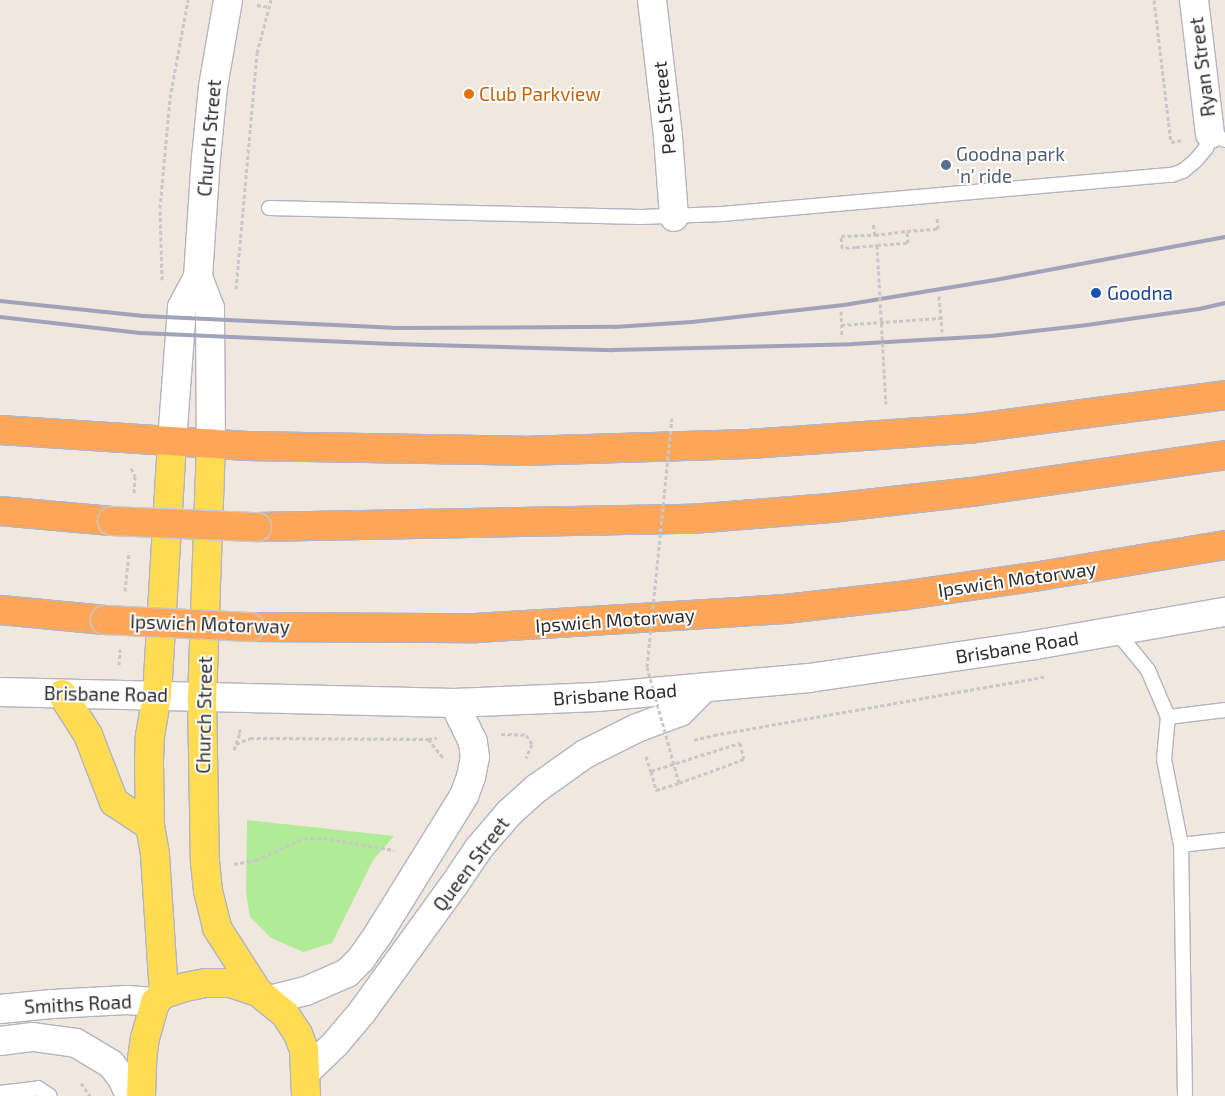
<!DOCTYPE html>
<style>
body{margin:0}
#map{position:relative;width:1225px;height:1096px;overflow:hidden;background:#f0e8de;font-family:"Exo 2",sans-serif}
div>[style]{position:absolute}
.green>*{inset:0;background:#b0eb95}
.path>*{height:3px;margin-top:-1.5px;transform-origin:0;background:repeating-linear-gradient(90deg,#c8c8c8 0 4px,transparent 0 6.5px)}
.roads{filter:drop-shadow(1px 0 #b2b4c2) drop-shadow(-1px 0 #b2b4c2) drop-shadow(0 1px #b2b4c2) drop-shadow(0 -1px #b2b4c2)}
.lane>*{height:14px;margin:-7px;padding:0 7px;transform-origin:7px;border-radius:7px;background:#fff}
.street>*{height:28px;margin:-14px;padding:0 14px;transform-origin:14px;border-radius:14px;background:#fff}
.secondary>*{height:28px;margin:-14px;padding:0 14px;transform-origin:14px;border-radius:14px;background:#fff}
.primary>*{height:28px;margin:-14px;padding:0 14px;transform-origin:14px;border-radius:14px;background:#ffdc54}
.highway>*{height:28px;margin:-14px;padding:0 14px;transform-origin:14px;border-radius:14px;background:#ffa65a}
.rail>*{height:4px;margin:-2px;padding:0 2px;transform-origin:2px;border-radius:2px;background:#a0a3b9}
.path-bridge>*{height:3px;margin-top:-1.5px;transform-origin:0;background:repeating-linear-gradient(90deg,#c8c8c8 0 4px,transparent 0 6.5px)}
.bridges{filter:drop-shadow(1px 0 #c8c8c8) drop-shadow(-1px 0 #c8c8c8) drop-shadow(0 1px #c8c8c8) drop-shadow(0 -1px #c8c8c8)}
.highway-bridge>*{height:28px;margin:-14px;padding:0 14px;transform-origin:14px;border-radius:14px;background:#ffa65a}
.dots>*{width:14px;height:14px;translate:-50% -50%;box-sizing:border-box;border:2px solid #fff;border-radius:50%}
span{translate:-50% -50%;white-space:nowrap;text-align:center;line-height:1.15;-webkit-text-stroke:4px #fff;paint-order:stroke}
.street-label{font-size:19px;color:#2d2d2d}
.food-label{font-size:19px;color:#c56008}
.left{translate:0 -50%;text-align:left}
.service-label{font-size:19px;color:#4e5e75}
.transit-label{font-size:19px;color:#164399}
</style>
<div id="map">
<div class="green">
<div style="clip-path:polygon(247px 820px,394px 836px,373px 860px,332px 943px,303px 952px,271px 938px,250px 917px,246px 892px)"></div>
</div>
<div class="path">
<div style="left:1154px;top:0;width:143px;rotate:83.2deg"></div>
<div style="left:1171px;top:142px;width:12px;rotate:-9deg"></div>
<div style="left:257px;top:5px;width:12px;rotate:9deg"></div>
<div style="left:875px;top:235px;width:32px;rotate:-7deg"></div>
<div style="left:877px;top:245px;width:31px;rotate:-4deg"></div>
<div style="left:908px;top:243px;width:12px;rotate:-95deg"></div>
<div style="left:907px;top:231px;width:31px;rotate:-4deg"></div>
<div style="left:938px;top:229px;width:11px;rotate:-95deg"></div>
<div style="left:856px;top:247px;width:14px;rotate:176deg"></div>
<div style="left:842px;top:248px;width:12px;rotate:-95deg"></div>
<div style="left:841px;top:236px;width:34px;rotate:-2deg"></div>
<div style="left:875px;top:235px;width:12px;rotate:-99deg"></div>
<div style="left:162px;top:280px;width:72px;rotate:-91.6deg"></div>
<div style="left:160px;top:208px;width:110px;rotate:-84.8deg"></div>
<div style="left:170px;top:98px;width:100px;rotate:-79.6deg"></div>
<div style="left:236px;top:289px;width:237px;rotate:-84.9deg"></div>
<div style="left:257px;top:53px;width:55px;rotate:-75.2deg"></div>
<div style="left:939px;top:296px;width:36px;rotate:85deg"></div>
<div style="left:841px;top:311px;width:26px;rotate:88deg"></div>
<div style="left:841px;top:325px;width:99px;rotate:-4deg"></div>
<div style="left:131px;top:468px;width:9px;rotate:63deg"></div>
<div style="left:135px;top:476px;width:17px;rotate:93deg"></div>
<div style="left:125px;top:591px;width:39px;rotate:-84deg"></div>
<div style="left:119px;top:665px;width:16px;rotate:-86deg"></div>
<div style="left:501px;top:734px;width:25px;rotate:2deg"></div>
<div style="left:526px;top:735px;width:11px;rotate:56deg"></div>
<div style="left:532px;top:744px;width:15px;rotate:113deg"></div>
<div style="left:428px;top:739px;width:9px;rotate:-6deg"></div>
<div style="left:694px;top:740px;width:21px;rotate:-14deg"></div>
<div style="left:714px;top:735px;width:338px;rotate:-10deg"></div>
<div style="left:236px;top:744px;width:15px;rotate:-23deg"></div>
<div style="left:250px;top:738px;width:178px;rotate:0.3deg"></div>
<div style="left:428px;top:739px;width:26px;rotate:51deg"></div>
<div style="left:234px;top:750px;width:18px;rotate:-71deg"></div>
<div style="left:240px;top:733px;width:6px;rotate:-99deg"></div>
<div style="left:646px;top:756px;width:16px;rotate:72deg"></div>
<div style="left:651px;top:771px;width:93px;rotate:-17.5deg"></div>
<div style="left:740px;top:743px;width:16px;rotate:76deg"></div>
<div style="left:744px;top:759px;width:69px;rotate:159.7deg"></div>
<div style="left:651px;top:771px;width:20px;rotate:75deg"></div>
<div style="left:234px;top:864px;width:22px;rotate:-10deg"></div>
<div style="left:256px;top:860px;width:53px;rotate:-24.6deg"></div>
<div style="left:304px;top:838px;width:19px"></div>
<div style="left:323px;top:838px;width:72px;rotate:9.6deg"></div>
<div style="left:81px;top:1083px;width:16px;rotate:55deg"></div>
</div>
<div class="roads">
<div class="lane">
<div style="left:269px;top:208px;width:372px;rotate:1.4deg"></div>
<div style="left:641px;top:217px;width:81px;rotate:-2.1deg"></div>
<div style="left:722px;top:214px;width:452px;rotate:-5deg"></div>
<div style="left:1172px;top:175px;width:12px;rotate:-20deg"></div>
<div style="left:1183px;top:171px;width:17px;rotate:-40deg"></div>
<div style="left:1196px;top:160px;width:16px;rotate:-50deg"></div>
<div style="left:1206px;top:148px;width:15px;rotate:-74deg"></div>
<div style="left:1210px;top:134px;width:16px;rotate:22deg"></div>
<div style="left:1116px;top:631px;width:50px;rotate:50.6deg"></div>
<div style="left:1148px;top:670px;width:51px;rotate:66.9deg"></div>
<div style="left:1181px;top:845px;width:44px;rotate:-6.5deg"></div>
<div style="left:0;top:1093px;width:38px;rotate:-7deg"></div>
<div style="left:38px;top:1088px;width:14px;rotate:34deg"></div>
<div style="left:1185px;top:1096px;width:251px;rotate:-90.9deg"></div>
<div style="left:1181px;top:845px;width:88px;rotate:-101.2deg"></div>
<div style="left:1164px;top:759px;width:42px;rotate:-84.6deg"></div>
<div style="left:1168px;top:717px;width:57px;rotate:-7deg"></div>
</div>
<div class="street">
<div style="left:652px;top:0;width:138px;rotate:83.3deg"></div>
<div style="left:668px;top:137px;width:80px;rotate:85.7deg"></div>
<div style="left:1194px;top:0;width:135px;rotate:83.2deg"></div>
</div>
<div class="secondary">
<div style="left:198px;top:277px;width:33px;rotate:69deg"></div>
<div style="left:210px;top:308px;width:135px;rotate:89.6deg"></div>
<div style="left:172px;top:441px;width:134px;rotate:-85.7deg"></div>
<div style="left:182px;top:307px;width:34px;rotate:-62deg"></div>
<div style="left:198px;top:277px;width:119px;rotate:-86.2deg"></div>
<div style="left:206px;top:158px;width:71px;rotate:-84.4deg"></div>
<div style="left:213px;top:87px;width:88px;rotate:-80.2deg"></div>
<div style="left:0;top:692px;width:454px;rotate:1.4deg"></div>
<div style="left:454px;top:703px;width:143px;rotate:-2.4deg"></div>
<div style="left:597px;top:697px;width:213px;rotate:-5.1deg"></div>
<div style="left:809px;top:678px;width:228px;rotate:-8.3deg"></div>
<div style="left:1035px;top:645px;width:193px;rotate:-9.9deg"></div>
<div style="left:269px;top:1000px;width:38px;rotate:-14deg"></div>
<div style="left:306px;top:991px;width:45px;rotate:-23.7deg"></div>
<div style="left:347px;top:973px;width:20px;rotate:-45deg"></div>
<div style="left:361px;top:959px;width:32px;rotate:-55deg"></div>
<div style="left:379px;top:933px;width:161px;rotate:-58.2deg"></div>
<div style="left:464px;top:796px;width:20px;rotate:-70deg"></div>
<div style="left:471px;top:777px;width:20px;rotate:-79deg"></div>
<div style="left:475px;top:757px;width:15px;rotate:-98deg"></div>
<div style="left:473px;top:742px;width:43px;rotate:-116deg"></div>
<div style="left:0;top:1009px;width:52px;rotate:-5.5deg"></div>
<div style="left:52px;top:1004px;width:75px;rotate:-3.1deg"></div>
<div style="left:127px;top:1000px;width:28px;rotate:4deg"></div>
<div style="left:0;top:1041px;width:33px;rotate:-7deg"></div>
<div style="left:33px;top:1037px;width:43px;rotate:7.9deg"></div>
<div style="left:76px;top:1043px;width:41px;rotate:31deg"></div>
<div style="left:111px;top:1064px;width:18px;rotate:52deg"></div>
<div style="left:122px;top:1078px;width:20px;rotate:66deg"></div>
<div style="left:306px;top:1072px;width:40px;rotate:-44deg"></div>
<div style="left:335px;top:1044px;width:42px;rotate:-49.8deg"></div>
<div style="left:362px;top:1012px;width:157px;rotate:-54.1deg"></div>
<div style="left:454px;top:885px;width:45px;rotate:-56deg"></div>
<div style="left:479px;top:848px;width:46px;rotate:-49.4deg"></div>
<div style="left:509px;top:813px;width:38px;rotate:-42deg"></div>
<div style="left:537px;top:788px;width:59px;rotate:-35.3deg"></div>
<div style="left:585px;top:754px;width:58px;rotate:-26.6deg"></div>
<div style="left:637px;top:728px;width:46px;rotate:-20.4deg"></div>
<div style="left:680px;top:712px;width:33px;rotate:-45deg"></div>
</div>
<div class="primary">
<div style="left:211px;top:443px;width:253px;rotate:92deg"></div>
<div style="left:202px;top:696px;width:166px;rotate:89deg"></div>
<div style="left:205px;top:862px;width:29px;rotate:84deg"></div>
<div style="left:208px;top:891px;width:38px;rotate:76deg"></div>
<div style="left:217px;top:928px;width:76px;rotate:57.4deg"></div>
<div style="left:62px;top:694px;width:49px;rotate:57.6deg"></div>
<div style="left:88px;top:735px;width:72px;rotate:68.8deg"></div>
<div style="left:114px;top:802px;width:43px;rotate:33.7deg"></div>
<div style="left:164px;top:994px;width:140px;rotate:-93.7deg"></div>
<div style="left:155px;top:854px;width:28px;rotate:-100deg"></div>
<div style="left:150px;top:826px;width:65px;rotate:-90.9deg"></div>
<div style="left:149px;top:761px;width:25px;rotate:-88deg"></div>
<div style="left:150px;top:736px;width:42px;rotate:-80.3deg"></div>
<div style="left:157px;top:695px;width:254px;rotate:-86.6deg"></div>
<div style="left:141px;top:1096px;width:37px;rotate:-88deg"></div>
<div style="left:142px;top:1059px;width:21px;rotate:-82deg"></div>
<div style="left:145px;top:1038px;width:37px;rotate:-74deg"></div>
<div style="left:155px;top:1002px;width:12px;rotate:-42deg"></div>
<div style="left:164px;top:994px;width:22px;rotate:-18deg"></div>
<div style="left:185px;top:987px;width:21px;rotate:-11deg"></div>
<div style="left:206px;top:983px;width:24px"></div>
<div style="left:230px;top:983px;width:29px;rotate:18deg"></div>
<div style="left:258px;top:992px;width:35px;rotate:39deg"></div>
<div style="left:285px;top:1014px;width:24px;rotate:57deg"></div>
<div style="left:298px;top:1034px;width:17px;rotate:69deg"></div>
<div style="left:304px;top:1050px;width:46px;rotate:87.5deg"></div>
</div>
<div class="highway">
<div style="left:0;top:430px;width:248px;rotate:3.7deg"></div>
<div style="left:247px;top:446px;width:276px;rotate:1deg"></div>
<div style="left:523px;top:451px;width:226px;rotate:-1.8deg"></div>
<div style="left:749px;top:444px;width:227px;rotate:-4deg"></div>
<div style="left:975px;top:428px;width:252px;rotate:-7.5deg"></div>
<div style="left:0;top:511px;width:112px;rotate:5.1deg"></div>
<div style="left:257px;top:527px;width:434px;rotate:-1.1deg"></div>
<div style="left:691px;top:519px;width:140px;rotate:-4.5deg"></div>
<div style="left:831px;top:508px;width:142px;rotate:-6.5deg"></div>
<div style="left:972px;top:492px;width:256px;rotate:-8.3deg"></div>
<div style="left:0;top:610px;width:105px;rotate:5.4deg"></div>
<div style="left:250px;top:627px;width:226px;rotate:0.3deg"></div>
<div style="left:476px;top:628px;width:310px;rotate:-3.5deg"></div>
<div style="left:785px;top:609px;width:123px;rotate:-6.5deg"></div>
<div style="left:907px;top:595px;width:128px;rotate:-8.1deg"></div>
<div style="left:1034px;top:577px;width:194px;rotate:-9.5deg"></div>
</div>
</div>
<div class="rail">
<div style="left:0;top:301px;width:144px;rotate:6deg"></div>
<div style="left:143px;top:316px;width:250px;rotate:2.7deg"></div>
<div style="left:393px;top:328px;width:221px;rotate:-0.3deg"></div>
<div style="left:614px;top:327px;width:78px;rotate:-3.7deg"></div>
<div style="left:692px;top:322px;width:153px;rotate:-6.4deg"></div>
<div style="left:844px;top:305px;width:153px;rotate:-9.4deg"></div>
<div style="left:995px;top:280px;width:234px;rotate:-10.6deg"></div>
<div style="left:0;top:317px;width:141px;rotate:6.5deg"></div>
<div style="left:140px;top:333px;width:253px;rotate:2.5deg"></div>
<div style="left:393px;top:344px;width:220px;rotate:1.6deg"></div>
<div style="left:613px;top:350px;width:240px;rotate:-1.4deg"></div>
<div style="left:853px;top:344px;width:138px;rotate:-3.3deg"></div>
<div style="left:991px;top:336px;width:97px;rotate:-6.5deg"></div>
<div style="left:1087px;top:325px;width:113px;rotate:-8.1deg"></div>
<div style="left:1199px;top:309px;width:27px;rotate:-13deg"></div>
</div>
<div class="path-bridge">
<div style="left:856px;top:247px;width:21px;rotate:-5deg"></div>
<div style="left:877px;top:245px;width:159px;rotate:86.8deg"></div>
<div style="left:656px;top:790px;width:24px;rotate:-17deg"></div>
<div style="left:679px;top:783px;width:120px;rotate:-105.4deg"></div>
<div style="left:647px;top:667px;width:250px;rotate:-84.3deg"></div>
</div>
<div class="bridges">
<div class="highway-bridge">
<div style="left:112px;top:521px;width:145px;rotate:2.4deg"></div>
<div style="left:105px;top:620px;width:145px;rotate:2.8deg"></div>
</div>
</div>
<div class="dots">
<div style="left:469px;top:94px;background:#e8710a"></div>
<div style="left:946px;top:165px;background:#5c6f8a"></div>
<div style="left:1096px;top:293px;background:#1a4fb4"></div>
</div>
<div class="street-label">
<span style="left:1202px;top:67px;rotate:-97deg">Ryan Street</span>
<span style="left:664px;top:108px;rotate:-96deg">Peel Street</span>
<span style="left:209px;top:138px;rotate:-85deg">Church Street</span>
<span style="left:1017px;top:579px;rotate:-8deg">Ipswich Motorway</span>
<span style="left:615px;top:620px;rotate:-4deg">Ipswich Motorway</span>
<span style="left:210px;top:624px;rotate:2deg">Ipswich Motorway</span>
<span style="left:1017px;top:647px;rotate:-9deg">Brisbane Road</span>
<span style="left:106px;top:694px;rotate:1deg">Brisbane Road</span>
<span style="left:615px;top:694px;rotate:-4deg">Brisbane Road</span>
<span style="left:204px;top:715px;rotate:-89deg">Church Street</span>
<span style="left:471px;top:864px;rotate:-53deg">Queen Street</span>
<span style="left:78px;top:1004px;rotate:-3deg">Smiths Road</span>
</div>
<div class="food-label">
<span class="left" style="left:479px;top:94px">Club Parkview</span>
</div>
<div class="service-label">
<span class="left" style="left:956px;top:165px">Goodna park<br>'n' ride</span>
</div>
<div class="transit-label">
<span class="left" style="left:1107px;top:293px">Goodna</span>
</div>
</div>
